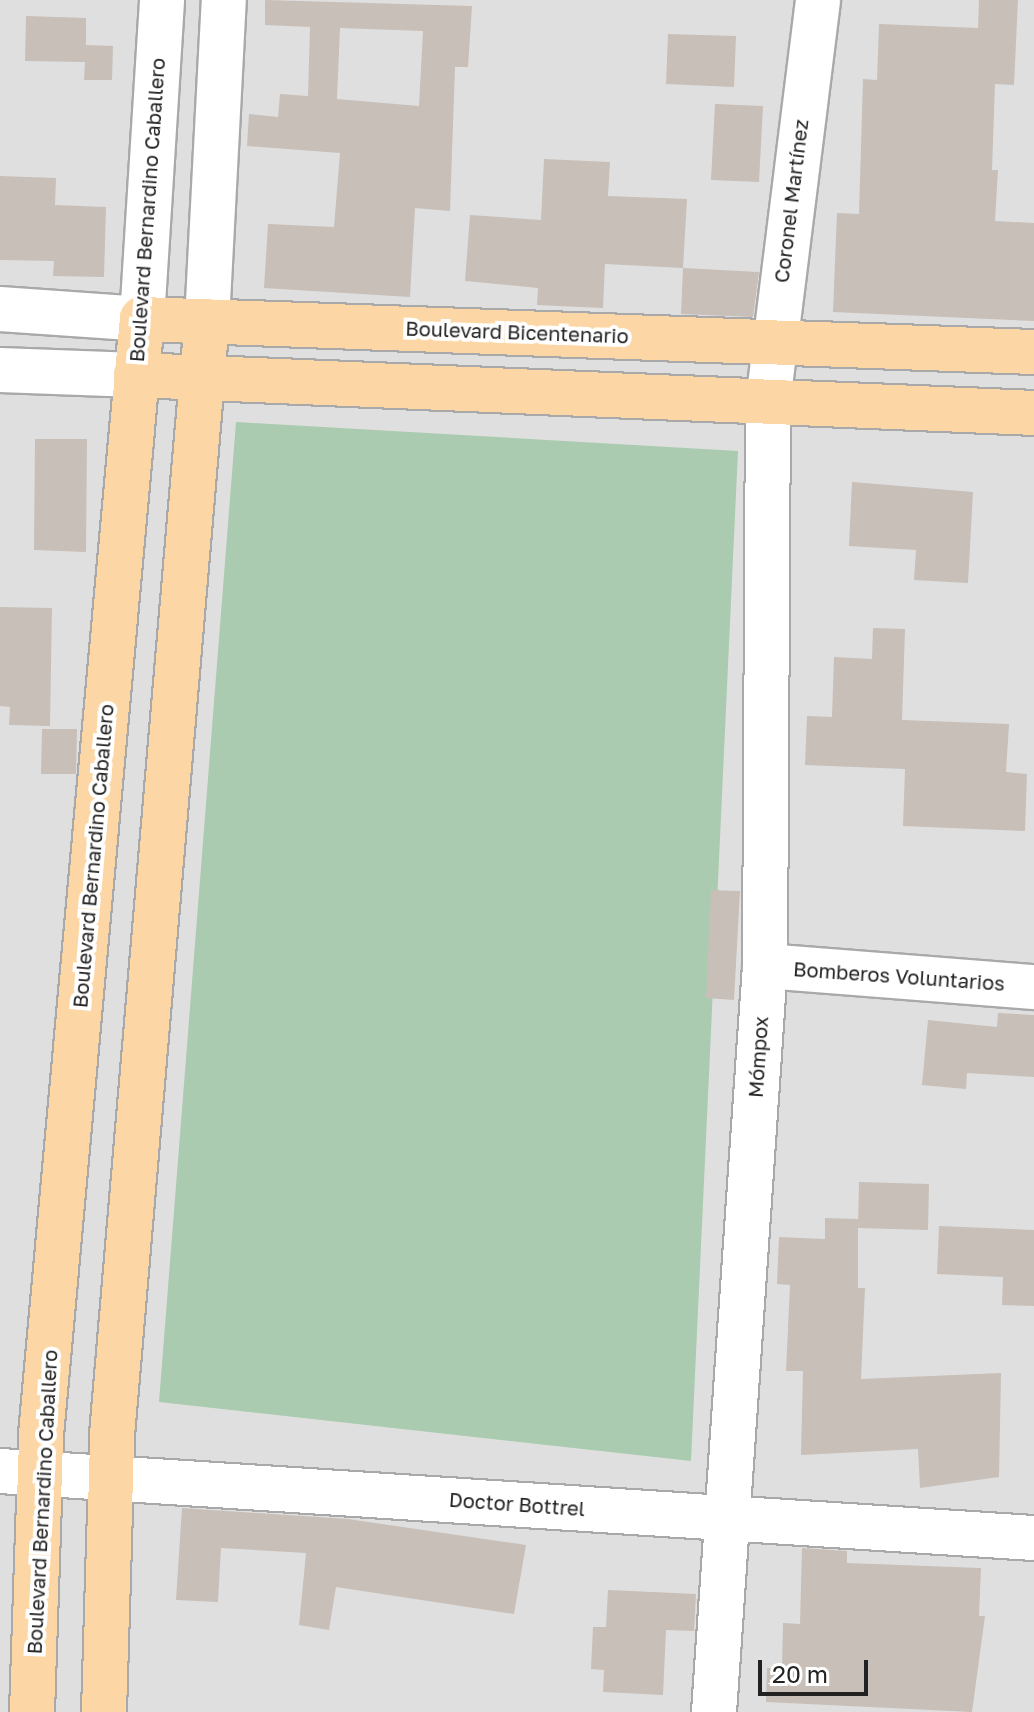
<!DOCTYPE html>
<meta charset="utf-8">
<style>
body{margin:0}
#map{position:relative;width:1034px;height:1712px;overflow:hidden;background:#f2efe9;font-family:"Golos Text",sans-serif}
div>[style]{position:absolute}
.residential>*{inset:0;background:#e0dfdf}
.cemetery>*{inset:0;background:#aacbaf}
.building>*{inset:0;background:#c7bfb8}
.roads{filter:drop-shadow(2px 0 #a9a9a9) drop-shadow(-2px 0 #a9a9a9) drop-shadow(0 2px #a9a9a9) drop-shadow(0 -2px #a9a9a9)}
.minor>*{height:44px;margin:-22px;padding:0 22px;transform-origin:22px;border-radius:22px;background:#fff}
.major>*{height:44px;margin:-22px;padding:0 22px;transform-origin:22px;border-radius:22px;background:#fcd6a4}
span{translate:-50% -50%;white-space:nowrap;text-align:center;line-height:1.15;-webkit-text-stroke:8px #fff;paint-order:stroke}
.street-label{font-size:20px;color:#222}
.scale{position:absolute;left:758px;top:1660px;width:110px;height:36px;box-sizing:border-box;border:4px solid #222;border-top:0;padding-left:10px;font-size:24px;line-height:28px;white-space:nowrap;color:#222;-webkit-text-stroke:6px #fff;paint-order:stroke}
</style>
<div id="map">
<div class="residential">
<div style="clip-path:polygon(0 0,1034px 0,1034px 1712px,0 1712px)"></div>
</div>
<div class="cemetery">
<div style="clip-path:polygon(236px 422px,738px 451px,691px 1461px,159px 1402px)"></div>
</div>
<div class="building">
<div style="clip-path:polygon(evenodd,265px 0,472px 6px,468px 67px,455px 67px,450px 211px,415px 208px,410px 297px,264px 288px,268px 224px,334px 227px,340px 153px,247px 146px,249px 114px,278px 117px,280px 94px,308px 96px,310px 27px,265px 25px,265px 0,340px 28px,423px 31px,419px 106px,337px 99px,340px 28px)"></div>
<div style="clip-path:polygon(979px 0,1018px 0,1014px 85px,995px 84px,992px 170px,998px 170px,995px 221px,1034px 223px,1034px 321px,833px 312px,837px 213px,859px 214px,863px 79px,877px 80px,879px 24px,978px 28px)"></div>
<div style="clip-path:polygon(26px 16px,86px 18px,86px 45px,113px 46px,112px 80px,84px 80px,85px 62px,25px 61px)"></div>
<div style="clip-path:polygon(668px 34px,736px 36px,734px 87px,666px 84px)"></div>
<div style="clip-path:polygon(715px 104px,763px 106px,759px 182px,711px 180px)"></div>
<div style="clip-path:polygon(544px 159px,610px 162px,608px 196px,687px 199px,683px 268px,605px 264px,603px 308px,537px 305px,538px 288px,465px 281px,470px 215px,541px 220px)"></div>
<div style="clip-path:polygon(0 176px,56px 178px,55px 205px,106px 207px,104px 277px,53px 276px,54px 261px,0 260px)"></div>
<div style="clip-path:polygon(683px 268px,759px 272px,753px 317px,681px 314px)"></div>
<div style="clip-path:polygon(35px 439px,87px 439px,86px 552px,34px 550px)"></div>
<div style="clip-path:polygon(852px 482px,973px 492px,968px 583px,914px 580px,916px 550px,849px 546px)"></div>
<div style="clip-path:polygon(0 607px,52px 608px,50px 726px,9px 725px,10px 707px,0 706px)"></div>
<div style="clip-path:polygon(873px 628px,905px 629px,902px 720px,1009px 724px,1006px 772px,1027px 774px,1025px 831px,903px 826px,905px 769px,805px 765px,807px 716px,832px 717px,834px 657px,872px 659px)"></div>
<div style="clip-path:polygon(42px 729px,77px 729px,76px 774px,41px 774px)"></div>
<div style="clip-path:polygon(711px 890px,740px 891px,734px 1000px,706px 998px)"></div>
<div style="clip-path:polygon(998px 1013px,1034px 1015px,1034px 1077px,967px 1073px,966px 1089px,922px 1085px,928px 1020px,997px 1027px)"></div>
<div style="clip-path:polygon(859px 1182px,929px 1184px,928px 1230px,858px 1228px)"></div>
<div style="clip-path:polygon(825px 1218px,858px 1219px,858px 1288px,865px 1288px,861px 1379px,1001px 1373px,999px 1477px,920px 1488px,918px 1449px,801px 1455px,803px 1371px,786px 1371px,790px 1285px,777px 1284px,779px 1237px,825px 1239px)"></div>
<div style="clip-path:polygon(939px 1226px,1034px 1230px,1034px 1306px,1002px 1305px,1003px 1277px,937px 1274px)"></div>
<div style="clip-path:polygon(182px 1508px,348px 1519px,526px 1545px,514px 1614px,336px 1587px,329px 1630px,299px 1625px,306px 1553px,221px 1548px,218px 1602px,176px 1600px)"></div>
<div style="clip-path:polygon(802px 1548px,847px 1551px,847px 1563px,981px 1568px,979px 1616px,985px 1616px,972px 1712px,766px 1702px,767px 1668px,782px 1668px,783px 1623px,800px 1624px)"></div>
<div style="clip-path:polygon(608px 1590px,696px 1594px,694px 1631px,666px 1630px,663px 1695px,603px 1692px,604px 1670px,591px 1669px,593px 1627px,606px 1627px)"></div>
</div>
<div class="roads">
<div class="minor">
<div style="left:0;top:309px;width:142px;rotate:4deg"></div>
<div style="left:142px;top:319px;width:320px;rotate:-86.4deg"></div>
<div style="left:207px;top:321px;width:321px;rotate:-87deg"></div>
<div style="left:0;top:370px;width:136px;rotate:2.1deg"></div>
<div style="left:765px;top:966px;width:270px;rotate:4.5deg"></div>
<div style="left:0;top:1471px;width:1036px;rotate:3.71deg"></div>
<div style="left:714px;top:1712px;width:748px;rotate:-86.09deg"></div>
<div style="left:765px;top:966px;width:564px;rotate:-89.7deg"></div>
<div style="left:768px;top:402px;width:405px;rotate:-82.9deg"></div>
</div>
<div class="major">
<div style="left:136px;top:375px;width:899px;rotate:2.42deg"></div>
<div style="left:32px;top:1712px;width:277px;rotate:-88.1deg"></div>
<div style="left:41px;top:1435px;width:1121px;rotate:-84.83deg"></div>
<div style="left:142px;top:319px;width:893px;rotate:2.12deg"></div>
<div style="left:104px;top:1712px;width:277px;rotate:-88.3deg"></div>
<div style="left:112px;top:1435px;width:1118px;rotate:-85.13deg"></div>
</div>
</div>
<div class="street-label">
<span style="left:791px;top:201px;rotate:-83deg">Coronel Martínez</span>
<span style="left:147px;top:210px;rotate:-86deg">Boulevard Bernardino Caballero</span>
<span style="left:517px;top:332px;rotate:2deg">Boulevard Bicentenario</span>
<span style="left:93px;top:856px;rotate:-85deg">Boulevard Bernardino Caballero</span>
<span style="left:899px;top:976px;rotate:4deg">Bomberos Voluntarios</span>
<span style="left:758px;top:1057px;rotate:-86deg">Mómpox</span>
<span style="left:42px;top:1502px;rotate:-87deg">Boulevard Bernardino Caballero</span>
<span style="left:517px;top:1504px;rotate:4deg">Doctor Bottrel</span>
</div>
<div class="scale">20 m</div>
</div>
